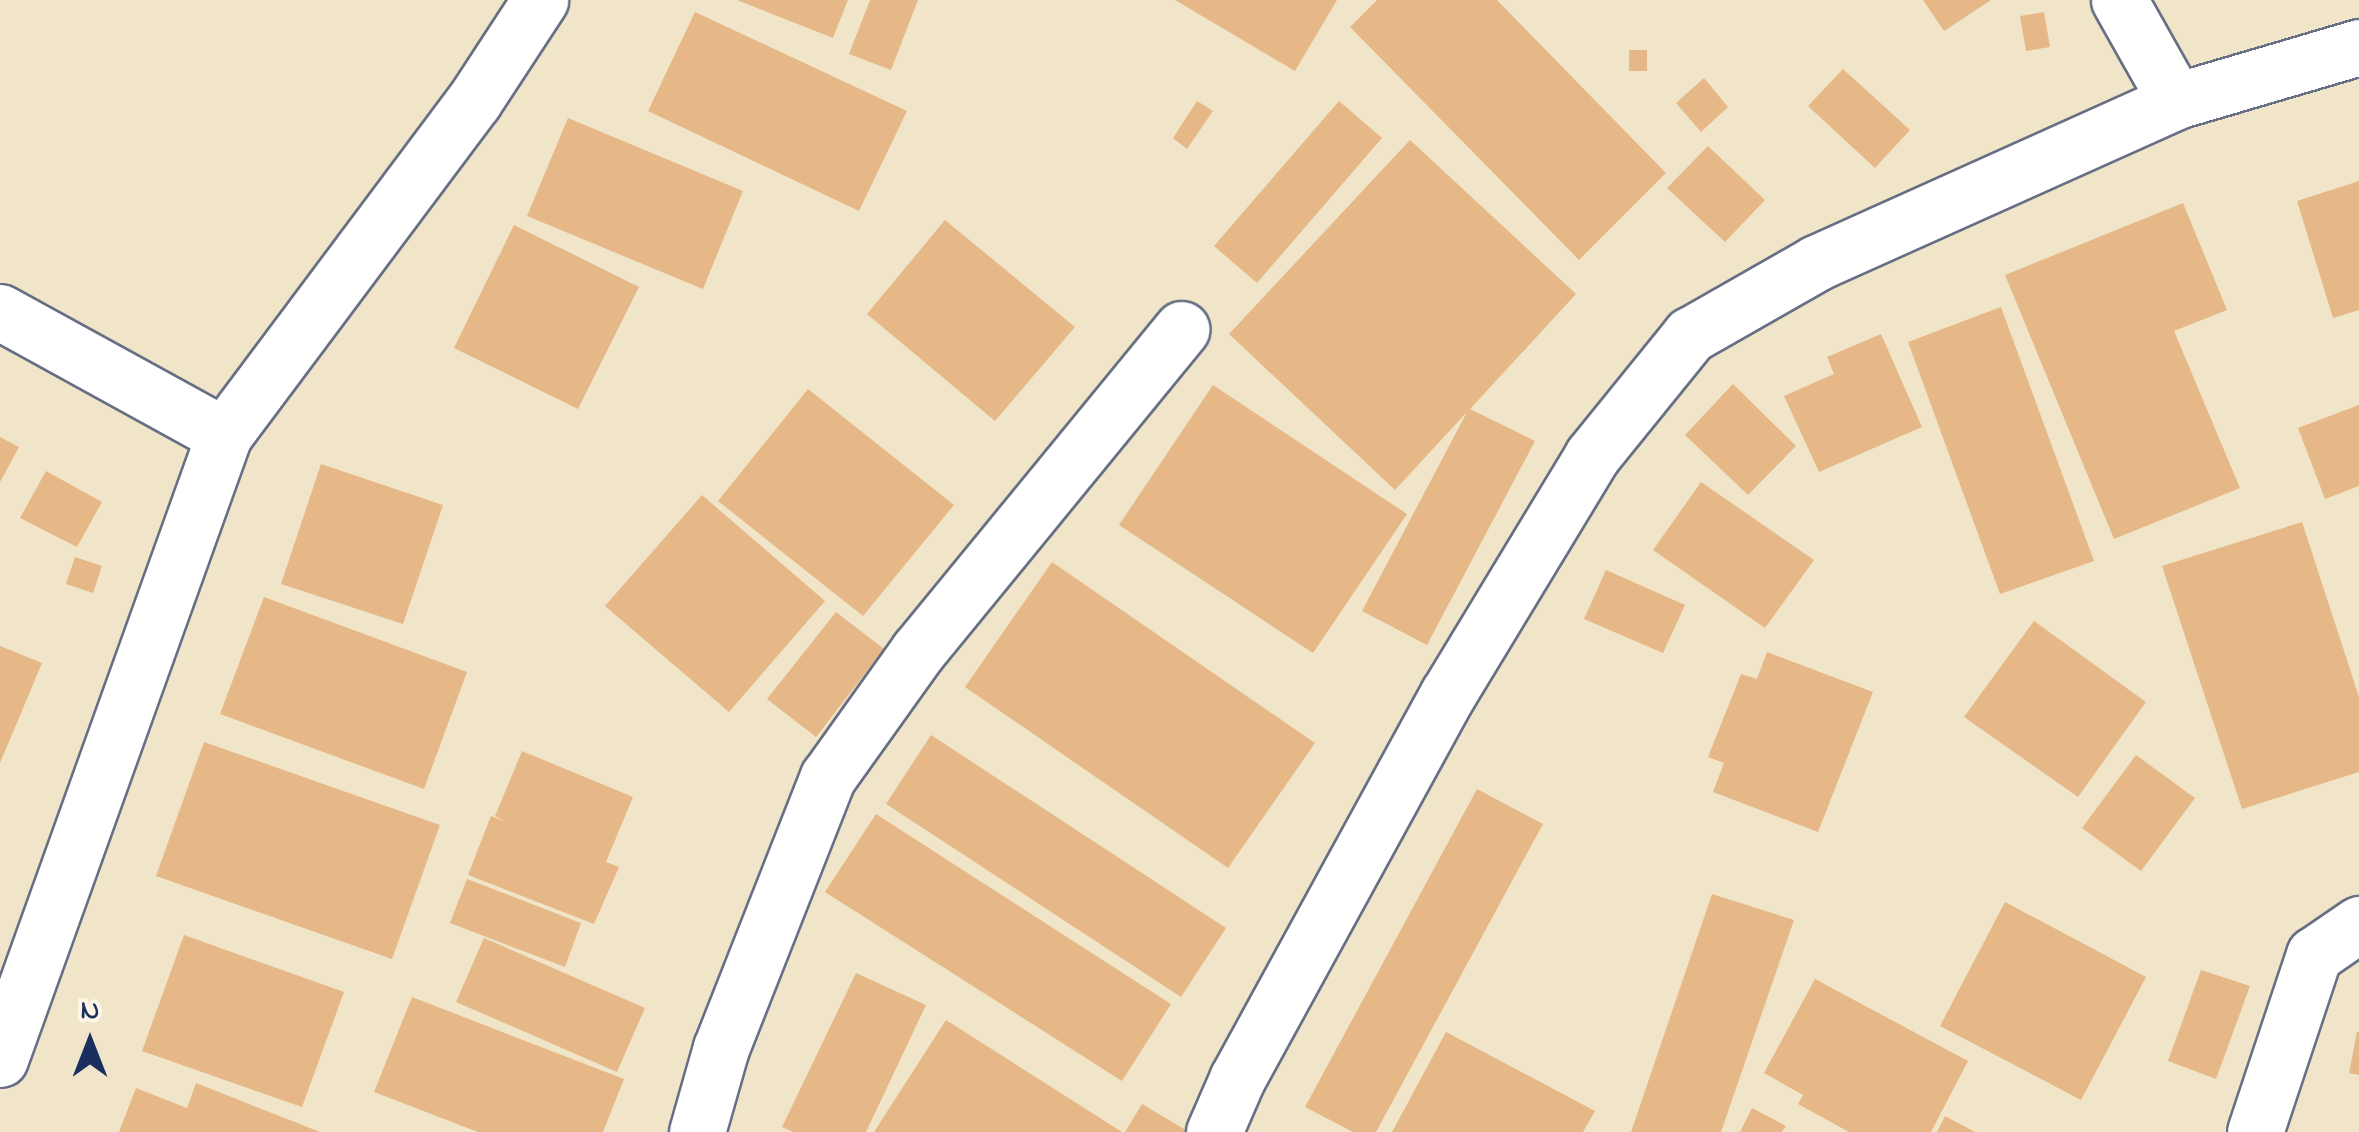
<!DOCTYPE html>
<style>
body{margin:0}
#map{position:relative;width:2359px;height:1132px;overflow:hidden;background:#f0e5c8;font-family:"Indie Flower",sans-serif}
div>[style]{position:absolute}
.building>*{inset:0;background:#e6b887}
.roads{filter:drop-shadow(2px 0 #666f83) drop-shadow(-2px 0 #666f83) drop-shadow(0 2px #666f83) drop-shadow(0 -2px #666f83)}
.minor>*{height:55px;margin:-27.5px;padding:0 27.5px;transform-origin:27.5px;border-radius:27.5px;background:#fff}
span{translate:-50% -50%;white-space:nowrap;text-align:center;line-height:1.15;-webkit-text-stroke:8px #fcf5e5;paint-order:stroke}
.north{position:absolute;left:40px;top:992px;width:100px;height:100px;-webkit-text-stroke:8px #fcf5e5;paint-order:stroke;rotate:0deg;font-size:28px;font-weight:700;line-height:40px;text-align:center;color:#1b2f5e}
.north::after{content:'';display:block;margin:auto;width:35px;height:45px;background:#1b2f5e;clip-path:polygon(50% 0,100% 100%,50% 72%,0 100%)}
</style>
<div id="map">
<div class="building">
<div style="clip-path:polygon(737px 0,848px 0,833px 38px)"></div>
<div style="clip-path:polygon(870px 0,918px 0,891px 70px,849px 54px)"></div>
<div style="clip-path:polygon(1175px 0,1337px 0,1295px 71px)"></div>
<div style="clip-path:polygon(1377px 0,1497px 0,1666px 173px,1579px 260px,1350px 27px)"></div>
<div style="clip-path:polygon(1923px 0,1991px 0,1944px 31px)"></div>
<div style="clip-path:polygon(695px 12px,907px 111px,859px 211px,648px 111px)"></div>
<div style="clip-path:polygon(2044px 12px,2050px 47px,2026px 51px,2020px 16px)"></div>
<div style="clip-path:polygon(1629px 50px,1647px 50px,1647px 71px,1629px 71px)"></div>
<div style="clip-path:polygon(1843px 69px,1910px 130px,1875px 168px,1808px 106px)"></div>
<div style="clip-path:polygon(1704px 78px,1728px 107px,1701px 132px,1676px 103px)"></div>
<div style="clip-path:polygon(1197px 101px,1213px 111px,1187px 149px,1173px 138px)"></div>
<div style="clip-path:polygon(1339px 101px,1382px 138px,1257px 283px,1214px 246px)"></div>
<div style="clip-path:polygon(568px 118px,743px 191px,703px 289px,527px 216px)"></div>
<div style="clip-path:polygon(1410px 140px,1576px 294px,1470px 409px,1535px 441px,1427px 645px,1362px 611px,1467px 412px,1395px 490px,1229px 334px)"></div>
<div style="clip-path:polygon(1708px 146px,1765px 200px,1725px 242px,1667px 188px)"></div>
<div style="clip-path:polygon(2359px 181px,2359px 310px,2333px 318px,2297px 201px)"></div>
<div style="clip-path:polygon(2183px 203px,2227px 310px,2174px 331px,2240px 488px,2114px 539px,2005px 275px)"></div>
<div style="clip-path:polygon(945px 220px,1075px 327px,995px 421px,867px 314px)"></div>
<div style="clip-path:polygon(514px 225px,639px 287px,578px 409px,454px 348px)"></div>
<div style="clip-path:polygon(2001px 307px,2094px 561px,2000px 594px,1908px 342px)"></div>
<div style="clip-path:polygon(1881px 334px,1922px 427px,1819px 472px,1784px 396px,1834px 374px,1827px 357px)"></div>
<div style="clip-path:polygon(1733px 384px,1796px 446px,1748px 495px,1685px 435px)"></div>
<div style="clip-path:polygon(1213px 385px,1407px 514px,1313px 653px,1119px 525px)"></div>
<div style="clip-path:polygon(808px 389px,954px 505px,863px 616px,718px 501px)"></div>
<div style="clip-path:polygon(2359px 405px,2359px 486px,2325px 499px,2298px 428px)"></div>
<div style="clip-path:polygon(0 437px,19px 447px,0 482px)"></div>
<div style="clip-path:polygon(321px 464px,443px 505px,403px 624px,281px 584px)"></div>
<div style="clip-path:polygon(46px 471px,102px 502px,77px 547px,20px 518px)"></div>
<div style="clip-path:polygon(1701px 482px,1814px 560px,1765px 628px,1653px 550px)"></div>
<div style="clip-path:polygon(702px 495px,825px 601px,729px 712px,605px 606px)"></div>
<div style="clip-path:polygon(2302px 522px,2359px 697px,2359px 772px,2242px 809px,2162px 566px)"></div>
<div style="clip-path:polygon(75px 557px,102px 566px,93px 593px,66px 584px)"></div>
<div style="clip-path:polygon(1052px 562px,1315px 743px,1228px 868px,965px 687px)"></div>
<div style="clip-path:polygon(1606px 570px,1685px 605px,1663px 653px,1584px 619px)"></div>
<div style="clip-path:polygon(264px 597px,467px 672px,424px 789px,220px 714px)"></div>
<div style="clip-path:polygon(836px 612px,884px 649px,816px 737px,767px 699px)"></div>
<div style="clip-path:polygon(2034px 621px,2146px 702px,2078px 797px,1964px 717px)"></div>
<div style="clip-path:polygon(0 646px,42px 663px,0 763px)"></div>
<div style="clip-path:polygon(1767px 652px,1873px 692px,1818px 832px,1713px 792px,1724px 763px,1708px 757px,1741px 674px,1757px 679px)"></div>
<div style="clip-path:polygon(931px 735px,1226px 928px,1181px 997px,886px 804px)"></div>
<div style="clip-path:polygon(204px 742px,440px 825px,392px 959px,156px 876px)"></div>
<div style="clip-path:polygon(522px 751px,633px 797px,606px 862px,619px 867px,594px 924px,468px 875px,491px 816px,504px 821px,495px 816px)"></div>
<div style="clip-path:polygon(2136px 755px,2195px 798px,2141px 871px,2082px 828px)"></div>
<div style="clip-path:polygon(1477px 789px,1543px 824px,1376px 1132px,1353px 1132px,1305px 1107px)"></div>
<div style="clip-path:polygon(876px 814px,1171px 1004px,1122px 1081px,825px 892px)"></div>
<div style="clip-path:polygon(467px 879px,581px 923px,565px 967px,450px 923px)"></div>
<div style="clip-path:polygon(1712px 894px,1794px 920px,1721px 1132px,1631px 1132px)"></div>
<div style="clip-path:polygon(2005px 902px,2146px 977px,2081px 1100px,1940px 1026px)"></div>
<div style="clip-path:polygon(184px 935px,344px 992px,302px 1107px,142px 1051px)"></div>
<div style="clip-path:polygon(484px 938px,645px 1008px,617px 1072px,456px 1002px)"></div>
<div style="clip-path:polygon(2201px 970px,2250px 986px,2216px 1079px,2168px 1061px)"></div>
<div style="clip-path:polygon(856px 973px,926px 1005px,866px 1132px,793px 1132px,782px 1127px)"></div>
<div style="clip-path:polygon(1815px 979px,1968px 1061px,1931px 1132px,1849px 1132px,1798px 1104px,1803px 1095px,1764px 1073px)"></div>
<div style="clip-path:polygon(412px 997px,624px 1079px,603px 1132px,478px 1132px,374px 1092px)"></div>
<div style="clip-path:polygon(946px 1020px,1122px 1132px,874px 1132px)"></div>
<div style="clip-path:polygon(1446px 1032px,1595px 1111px,1583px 1132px,1392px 1132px)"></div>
<div style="clip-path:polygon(2357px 1032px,2359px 1032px,2359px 1075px,2349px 1073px)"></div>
<div style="clip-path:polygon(196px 1083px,320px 1132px,119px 1132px,136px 1088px,187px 1108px)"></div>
<div style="clip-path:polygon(1142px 1104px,1189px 1132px,1125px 1132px)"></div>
<div style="clip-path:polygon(1752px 1108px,1786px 1126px,1782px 1132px,1740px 1132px)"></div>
<div style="clip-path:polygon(1945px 1116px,1975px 1132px,1937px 1132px)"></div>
</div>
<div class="roads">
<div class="minor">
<div style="left:2119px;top:0;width:116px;rotate:60.6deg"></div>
<div style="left:0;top:312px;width:256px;rotate:28.8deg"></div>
<div style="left:0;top:1059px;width:663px;rotate:-70.25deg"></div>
<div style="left:224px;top:435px;width:417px;rotate:-53.2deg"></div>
<div style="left:474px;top:101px;width:121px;rotate:-56.8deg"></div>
<div style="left:697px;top:1132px;width:87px;rotate:-74.1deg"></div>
<div style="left:721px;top:1048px;width:291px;rotate:-68.5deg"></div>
<div style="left:828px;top:777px;width:155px;rotate:-54.5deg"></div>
<div style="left:918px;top:651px;width:416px;rotate:-50.7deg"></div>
<div style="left:1214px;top:1132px;width:58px;rotate:-66.5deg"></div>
<div style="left:1237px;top:1079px;width:439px;rotate:-61.3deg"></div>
<div style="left:1448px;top:694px;width:278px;rotate:-58.8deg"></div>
<div style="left:1592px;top:456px;width:156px;rotate:-51deg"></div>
<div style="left:1690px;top:335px;width:145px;rotate:-29.7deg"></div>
<div style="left:1816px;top:263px;width:395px;rotate:-24.2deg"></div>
<div style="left:2176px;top:101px;width:191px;rotate:-16.4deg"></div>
<div style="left:2255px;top:1132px;width:187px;rotate:-71.6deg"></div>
<div style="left:2314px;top:955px;width:55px;rotate:-34.6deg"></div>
</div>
</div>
<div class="north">N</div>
</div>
